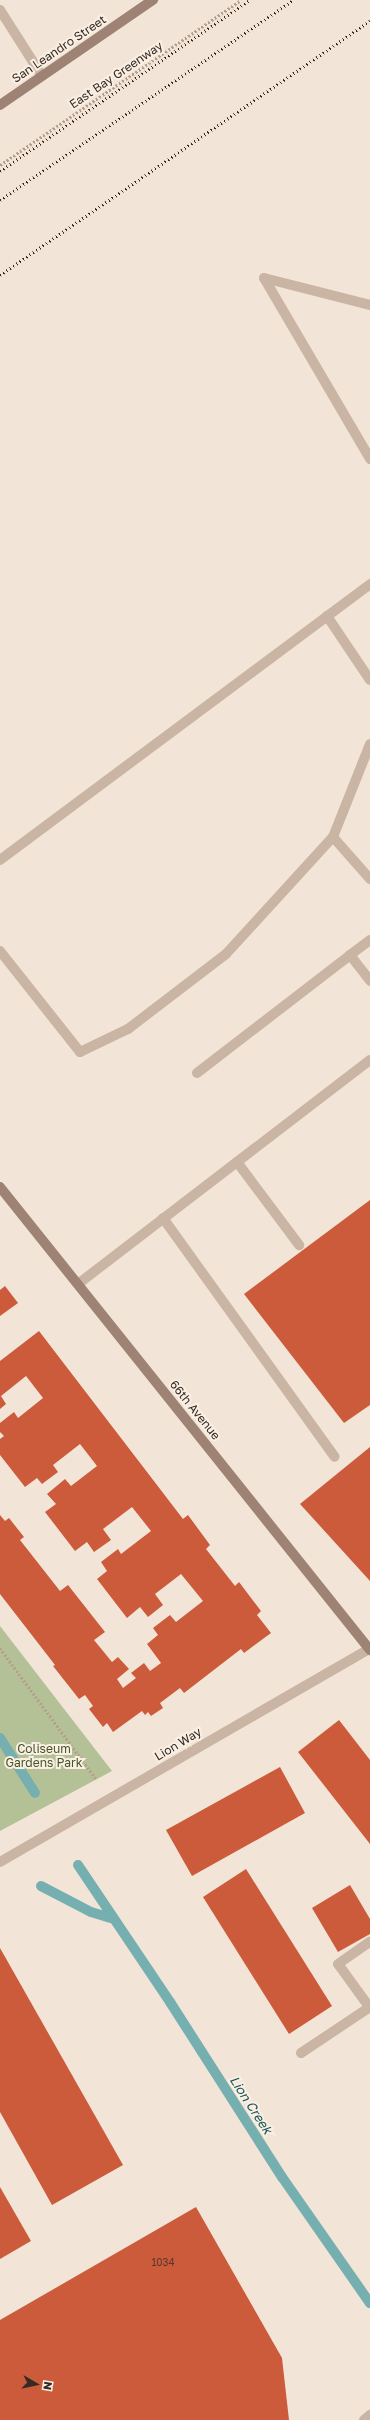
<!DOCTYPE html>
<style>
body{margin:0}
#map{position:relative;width:370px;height:2420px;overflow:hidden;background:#f2e5d7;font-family:"Golos Text",sans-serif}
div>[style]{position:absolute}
.green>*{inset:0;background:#b4c197}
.stream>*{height:10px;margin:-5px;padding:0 5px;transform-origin:5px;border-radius:5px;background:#75afb0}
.building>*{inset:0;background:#cc5b3b}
.path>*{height:2.5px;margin-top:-1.25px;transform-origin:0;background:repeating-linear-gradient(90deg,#b69e8d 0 2px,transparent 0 4px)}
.lane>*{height:10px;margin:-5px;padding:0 5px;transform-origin:5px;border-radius:5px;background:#cab4a3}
.street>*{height:10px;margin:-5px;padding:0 5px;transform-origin:5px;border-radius:5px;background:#cab4a3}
.secondary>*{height:10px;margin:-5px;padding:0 5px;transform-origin:5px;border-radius:5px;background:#9e8274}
.rail>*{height:3px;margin-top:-1.5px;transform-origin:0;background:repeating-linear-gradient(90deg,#352a25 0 1px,transparent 0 4px)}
span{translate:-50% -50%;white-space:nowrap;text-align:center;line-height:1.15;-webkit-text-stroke:4px #faefe3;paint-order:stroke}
.number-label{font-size:10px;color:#5b362a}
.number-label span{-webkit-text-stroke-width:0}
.street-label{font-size:12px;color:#352a25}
.park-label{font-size:12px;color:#455428}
.water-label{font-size:13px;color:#195558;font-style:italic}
.north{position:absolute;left:16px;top:2364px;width:40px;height:40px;-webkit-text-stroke:3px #faefe3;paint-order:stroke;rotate:99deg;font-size:11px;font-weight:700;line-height:16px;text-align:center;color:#352a25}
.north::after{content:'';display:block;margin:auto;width:14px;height:18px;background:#352a25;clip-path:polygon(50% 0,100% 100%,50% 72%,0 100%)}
</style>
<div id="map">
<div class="green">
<div style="clip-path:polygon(0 1626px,112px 1771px,0 1831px)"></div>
</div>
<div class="stream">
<div style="left:0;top:1738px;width:65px;rotate:57.5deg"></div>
<div style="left:78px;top:1865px;width:165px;rotate:56.1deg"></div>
<div style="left:170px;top:2002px;width:208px;rotate:57.4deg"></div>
<div style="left:282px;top:2177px;width:154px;rotate:55.1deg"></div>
<div style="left:41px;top:1886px;width:56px;rotate:27.5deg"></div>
<div style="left:91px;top:1912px;width:24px;rotate:17deg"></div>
</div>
<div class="building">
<div style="clip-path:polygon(370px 1200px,370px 1405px,344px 1423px,244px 1294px)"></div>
<div style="clip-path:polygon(5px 1286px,18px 1303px,0 1316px,0 1290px)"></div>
<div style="clip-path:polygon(39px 1331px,183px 1519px,188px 1515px,210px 1545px,206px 1549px,235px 1586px,239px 1582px,261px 1611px,257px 1615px,271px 1633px,244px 1653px,241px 1649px,184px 1693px,180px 1688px,160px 1703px,163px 1708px,151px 1716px,148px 1712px,145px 1715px,142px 1711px,113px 1732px,107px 1723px,103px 1727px,89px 1709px,93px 1706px,85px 1695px,79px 1699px,53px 1666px,55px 1665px,0 1594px,0 1515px,5px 1521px,9px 1518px,24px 1537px,20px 1540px,60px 1591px,68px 1585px,105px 1632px,94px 1640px,112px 1662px,118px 1657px,129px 1669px,117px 1679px,123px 1688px,136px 1678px,131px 1673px,144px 1663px,150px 1671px,161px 1663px,147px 1644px,158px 1635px,153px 1628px,170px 1615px,176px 1622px,203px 1601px,181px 1574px,155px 1594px,163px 1605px,148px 1617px,140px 1607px,127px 1618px,97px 1579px,107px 1571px,101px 1562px,118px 1549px,121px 1554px,151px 1531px,132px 1507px,103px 1529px,111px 1540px,94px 1552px,87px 1542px,75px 1551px,45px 1512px,56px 1504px,47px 1494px,65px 1479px,71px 1486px,97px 1466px,80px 1444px,53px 1465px,58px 1472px,42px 1484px,37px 1478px,25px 1487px,0 1455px,0 1439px,4px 1436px,0 1432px,0 1423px,14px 1412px,18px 1418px,43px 1398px,26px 1376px,1px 1396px,6px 1404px,0 1409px,0 1361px)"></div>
<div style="clip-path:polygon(370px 1447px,370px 1581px,300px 1504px)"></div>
<div style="clip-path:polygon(339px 1720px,370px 1760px,370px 1844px,298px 1752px)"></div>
<div style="clip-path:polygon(280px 1767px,305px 1813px,192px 1876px,166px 1830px)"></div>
<div style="clip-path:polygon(246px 1869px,332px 2006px,289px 2034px,203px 1897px)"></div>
<div style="clip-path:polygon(350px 1885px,370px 1919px,370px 1934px,338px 1952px,312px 1908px)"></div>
<div style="clip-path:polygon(0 1948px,123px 2165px,52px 2205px,0 2112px)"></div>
<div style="clip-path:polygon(0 2187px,31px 2241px,0 2259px)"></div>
<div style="clip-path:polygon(196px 2207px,282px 2358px,289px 2420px,0 2420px,0 2320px)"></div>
</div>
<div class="path">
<div style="left:0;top:165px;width:292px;rotate:-34.4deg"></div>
<div style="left:0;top:1648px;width:164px;rotate:53.7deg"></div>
</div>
<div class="lane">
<div style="left:0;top:10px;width:78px;rotate:57.5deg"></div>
<div style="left:264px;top:278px;width:210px;rotate:59.6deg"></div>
<div style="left:264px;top:278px;width:109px;rotate:14.3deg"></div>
<div style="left:327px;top:616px;width:77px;rotate:56.1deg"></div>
<div style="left:333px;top:837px;width:56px;rotate:48.6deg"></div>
<div style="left:0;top:860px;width:462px;rotate:-36.7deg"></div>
<div style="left:370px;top:940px;width:25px;rotate:143deg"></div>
<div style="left:350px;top:955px;width:33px;rotate:52deg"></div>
<div style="left:0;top:951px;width:129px;rotate:51.6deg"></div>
<div style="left:80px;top:1052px;width:53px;rotate:-25.6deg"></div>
<div style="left:128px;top:1029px;width:123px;rotate:-37.4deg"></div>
<div style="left:226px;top:954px;width:159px;rotate:-47.6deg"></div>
<div style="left:333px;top:837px;width:100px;rotate:-68.3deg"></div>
<div style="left:197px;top:1073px;width:193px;rotate:-37.6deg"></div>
<div style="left:237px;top:1162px;width:104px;rotate:53.2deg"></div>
<div style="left:163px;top:1218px;width:294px;rotate:54.3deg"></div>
<div style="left:78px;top:1284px;width:368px;rotate:-37.5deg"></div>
<div style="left:370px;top:2008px;width:54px;rotate:-126deg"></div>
<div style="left:338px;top:1964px;width:39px;rotate:-35deg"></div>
<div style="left:301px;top:2053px;width:83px;rotate:-33.7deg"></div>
<div style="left:364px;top:2420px;width:8px;rotate:-40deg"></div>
</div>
<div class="street">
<div style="left:0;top:1862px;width:426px;rotate:-30deg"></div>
</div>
<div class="secondary">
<div style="left:0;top:105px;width:186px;rotate:-34.5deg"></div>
<div style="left:0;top:1187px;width:593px;rotate:51.37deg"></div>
</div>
<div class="rail">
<div style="left:0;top:171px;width:303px;rotate:-34.4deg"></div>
<div style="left:0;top:200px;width:355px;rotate:-34.3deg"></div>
<div style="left:0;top:275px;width:449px;rotate:-34.5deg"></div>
</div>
<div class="number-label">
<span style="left:163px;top:2263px">1034</span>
</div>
<div class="street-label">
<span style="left:59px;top:49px;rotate:-34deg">San Leandro Street</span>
<span style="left:116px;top:75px;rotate:-34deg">East Bay Greenway</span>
<span style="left:195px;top:1410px;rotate:51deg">66th Avenue</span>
<span style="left:178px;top:1744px;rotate:-31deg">Lion Way</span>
</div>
<div class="park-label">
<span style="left:44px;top:1756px">Coliseum<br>Gardens Park</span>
</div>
<div class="water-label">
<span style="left:251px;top:2105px;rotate:57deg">Lion Creek</span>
</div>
<div class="north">N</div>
</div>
